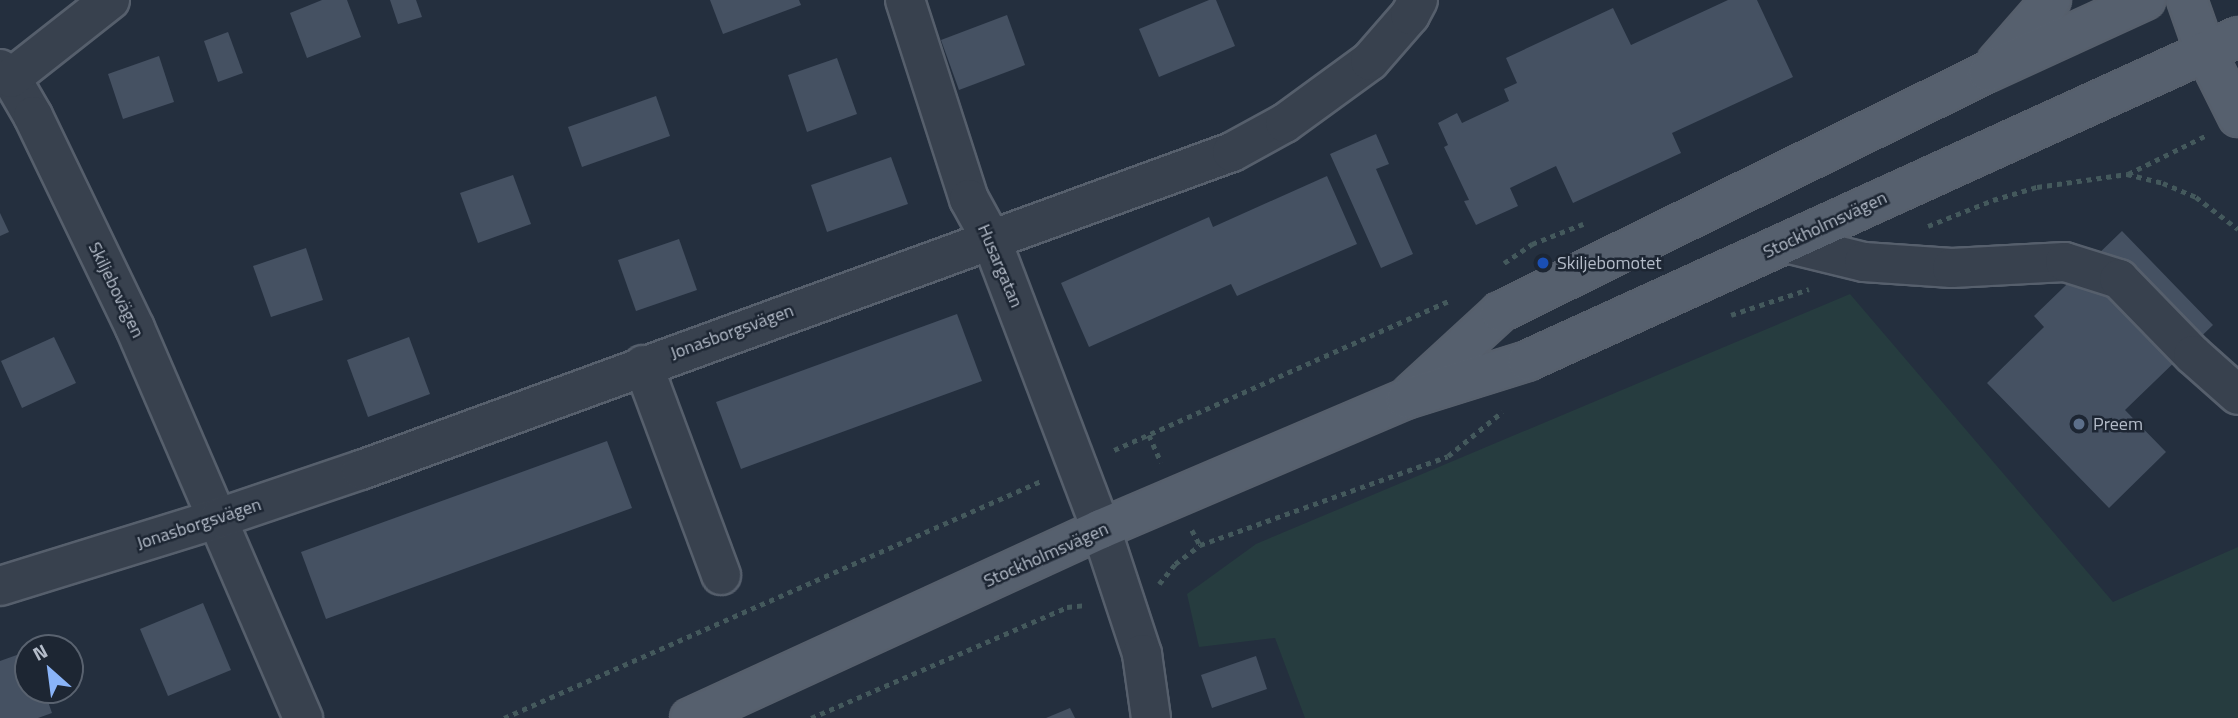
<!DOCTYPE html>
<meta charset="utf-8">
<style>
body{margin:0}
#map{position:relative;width:2238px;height:718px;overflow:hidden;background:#242f3e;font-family:"Titillium Web",sans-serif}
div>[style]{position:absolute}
.green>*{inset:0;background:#263c3f}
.building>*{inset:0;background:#455162}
.path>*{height:4.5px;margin-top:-2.25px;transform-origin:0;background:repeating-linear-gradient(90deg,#44595c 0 5px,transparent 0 10px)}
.roads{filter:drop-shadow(2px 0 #565f6c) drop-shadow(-2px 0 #565f6c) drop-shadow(0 2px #565f6c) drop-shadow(0 -2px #565f6c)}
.minor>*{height:38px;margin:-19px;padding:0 19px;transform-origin:19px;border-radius:19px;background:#38414e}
.major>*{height:38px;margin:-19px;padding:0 19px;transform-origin:19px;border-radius:19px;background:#56606e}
.dots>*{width:19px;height:19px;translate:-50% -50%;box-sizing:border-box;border:4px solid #1d2633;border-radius:50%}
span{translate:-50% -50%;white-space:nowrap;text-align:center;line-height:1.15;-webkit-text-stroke:5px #1d2633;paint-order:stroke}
.street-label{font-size:18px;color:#b4bcc9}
.poi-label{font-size:18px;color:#b4bcc9}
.left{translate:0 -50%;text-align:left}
.north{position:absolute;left:14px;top:634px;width:70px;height:70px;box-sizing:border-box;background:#1d2633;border:2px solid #59626f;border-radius:50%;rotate:332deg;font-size:19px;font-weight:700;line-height:28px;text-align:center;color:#b4bcc9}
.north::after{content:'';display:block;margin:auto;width:24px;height:32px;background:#8ab4f8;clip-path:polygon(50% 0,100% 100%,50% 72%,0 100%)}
</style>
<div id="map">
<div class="green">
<div style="clip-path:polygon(1850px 294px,2113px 602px,2238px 547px,2238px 718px,1305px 718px,1275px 638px,1199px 647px,1187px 594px,1256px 544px)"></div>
</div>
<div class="building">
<div style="clip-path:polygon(322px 0,347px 0,361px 37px,307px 58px,290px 13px)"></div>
<div style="clip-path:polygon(390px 0,416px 0,422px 17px,398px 24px)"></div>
<div style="clip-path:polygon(710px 0,799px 0,801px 5px,723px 34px)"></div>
<div style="clip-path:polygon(1209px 0,1216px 0,1235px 46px,1159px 77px,1139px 29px)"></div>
<div style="clip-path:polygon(1728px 0,1757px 0,1793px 77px,1672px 133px,1681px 153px,1573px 203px,1556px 166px,1510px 188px,1518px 206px,1476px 225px,1464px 201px,1469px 200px,1444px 147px,1448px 145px,1438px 123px,1457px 113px,1462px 123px,1509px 101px,1504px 89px,1517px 83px,1506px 58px,1613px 8px,1631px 45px)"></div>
<div style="clip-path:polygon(1007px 15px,1025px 65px,959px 90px,941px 40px)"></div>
<div style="clip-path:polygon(228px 32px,243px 73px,218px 82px,204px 41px)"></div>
<div style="clip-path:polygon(159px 56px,174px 102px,123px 119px,108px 74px)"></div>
<div style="clip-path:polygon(837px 58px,857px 114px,807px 132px,788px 75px)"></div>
<div style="clip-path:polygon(656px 96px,670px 136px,582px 167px,568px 127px)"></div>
<div style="clip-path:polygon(1376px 134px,1389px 164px,1376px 169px,1413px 254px,1381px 268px,1330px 154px)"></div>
<div style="clip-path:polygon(891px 157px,908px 204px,827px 232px,811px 185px)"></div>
<div style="clip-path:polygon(513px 175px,531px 224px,478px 243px,460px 193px)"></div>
<div style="clip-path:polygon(1327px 176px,1357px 244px,1237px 296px,1231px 284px,1089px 347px,1061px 283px,1209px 217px,1213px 227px)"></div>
<div style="clip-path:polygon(0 213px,9px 232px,0 236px)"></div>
<div style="clip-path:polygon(2122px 231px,2213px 325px,2125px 410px,2166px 452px,2109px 508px,1987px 383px,2044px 327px,2034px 316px)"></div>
<div style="clip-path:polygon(679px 239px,697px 290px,636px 311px,618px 260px)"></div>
<div style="clip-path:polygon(306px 248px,323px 300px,271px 317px,253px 266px)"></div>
<div style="clip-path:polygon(957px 314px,982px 381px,741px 469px,716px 402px)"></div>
<div style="clip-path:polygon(54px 337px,76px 383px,22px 408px,1px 361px)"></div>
<div style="clip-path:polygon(409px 337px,430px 394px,368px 417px,347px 360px)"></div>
<div style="clip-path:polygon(607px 441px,632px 508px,326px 619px,301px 552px)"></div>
<div style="clip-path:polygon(203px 603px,231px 670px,168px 696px,140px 629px)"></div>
<div style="clip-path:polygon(28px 651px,28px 690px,44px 690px,52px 713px,38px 718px,0 718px,0 661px)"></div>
<div style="clip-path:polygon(1256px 656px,1267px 689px,1212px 708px,1201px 675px)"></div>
<div style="clip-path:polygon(1070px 708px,1075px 718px,1046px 718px)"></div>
</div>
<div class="path">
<div style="left:2128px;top:174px;width:86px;rotate:-26.3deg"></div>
<div style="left:1928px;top:226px;width:70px;rotate:-21.8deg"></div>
<div style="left:1993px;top:200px;width:46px;rotate:-16.5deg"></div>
<div style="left:2037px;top:187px;width:91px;rotate:-8.2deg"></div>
<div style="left:2127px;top:174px;width:37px;rotate:14deg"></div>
<div style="left:2163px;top:183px;width:36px;rotate:23deg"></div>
<div style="left:2196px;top:197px;width:53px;rotate:37.3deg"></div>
<div style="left:1504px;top:263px;width:34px;rotate:-34deg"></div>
<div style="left:1532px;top:244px;width:55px;rotate:-21.4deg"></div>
<div style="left:1731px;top:315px;width:82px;rotate:-18.4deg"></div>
<div style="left:1149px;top:435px;width:30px;rotate:66deg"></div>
<div style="left:1114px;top:450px;width:369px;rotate:-24deg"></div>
<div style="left:1192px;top:530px;width:17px;rotate:62deg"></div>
<div style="left:1159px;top:584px;width:26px;rotate:-51deg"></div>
<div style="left:1175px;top:564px;width:31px;rotate:-37deg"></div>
<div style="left:1200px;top:545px;width:263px;rotate:-19.7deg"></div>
<div style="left:1448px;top:456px;width:70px;rotate:-39.2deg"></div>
<div style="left:504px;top:718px;width:587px;rotate:-23.81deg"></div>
<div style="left:811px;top:718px;width:279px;rotate:-23.4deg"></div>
<div style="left:1067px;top:607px;width:18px;rotate:-6deg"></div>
</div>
<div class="roads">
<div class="minor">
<div style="left:905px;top:0;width:209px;rotate:72.2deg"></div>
<div style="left:969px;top:199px;width:46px;rotate:61.2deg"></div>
<div style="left:991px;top:239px;width:310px;rotate:69.2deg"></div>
<div style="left:1101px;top:529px;width:132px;rotate:71.8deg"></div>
<div style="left:1142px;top:654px;width:65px;rotate:82deg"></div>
<div style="left:0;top:69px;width:14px;rotate:39deg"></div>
<div style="left:11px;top:78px;width:44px;rotate:59.9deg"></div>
<div style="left:33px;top:116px;width:235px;rotate:64.3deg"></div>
<div style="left:135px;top:328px;width:425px;rotate:66.7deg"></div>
<div style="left:11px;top:78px;width:126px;rotate:-38.2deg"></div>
<div style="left:1786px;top:243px;width:80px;rotate:13.7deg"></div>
<div style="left:1864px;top:262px;width:88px;rotate:3.9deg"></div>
<div style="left:1952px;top:268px;width:113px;rotate:-3deg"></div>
<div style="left:2065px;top:262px;width:57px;rotate:17.5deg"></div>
<div style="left:2119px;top:279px;width:106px;rotate:45.8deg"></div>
<div style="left:2193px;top:355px;width:60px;rotate:41.6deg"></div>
<div style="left:643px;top:365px;width:224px;rotate:69.6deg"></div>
<div style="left:0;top:586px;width:229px;rotate:-17.2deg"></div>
<div style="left:219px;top:518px;width:150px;rotate:-18.7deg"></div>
<div style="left:361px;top:470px;width:927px;rotate:-20.06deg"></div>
<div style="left:1232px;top:152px;width:60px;rotate:-28.7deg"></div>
<div style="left:1285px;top:123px;width:105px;rotate:-36.1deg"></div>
<div style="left:1370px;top:61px;width:61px;rotate:-49deg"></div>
<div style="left:1410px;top:15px;width:17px;rotate:-62deg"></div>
</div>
<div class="major">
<div style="left:2187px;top:0;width:54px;rotate:70.6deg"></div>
<div style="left:2205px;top:51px;width:74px;rotate:63.4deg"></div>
<div style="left:1997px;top:62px;width:82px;rotate:-48.9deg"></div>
<div style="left:1412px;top:393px;width:120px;rotate:-42.6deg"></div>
<div style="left:1500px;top:312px;width:544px;rotate:-26.19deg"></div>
<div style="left:1988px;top:72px;width:173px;rotate:-24.6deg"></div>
<div style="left:690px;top:718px;width:452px;rotate:-24.7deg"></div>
<div style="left:1101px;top:529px;width:332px;rotate:-23.1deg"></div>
<div style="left:1406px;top:399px;width:127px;rotate:-17.4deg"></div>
<div style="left:1527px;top:361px;width:781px;rotate:-24.5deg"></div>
</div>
</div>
<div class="dots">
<div style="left:1543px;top:263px;background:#1a4fb4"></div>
<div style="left:2079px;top:424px;background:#5c6f8a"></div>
</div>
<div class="street-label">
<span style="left:1825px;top:225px;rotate:-25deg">Stockholmsvägen</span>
<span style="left:1000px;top:266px;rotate:67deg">Husargatan</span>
<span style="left:116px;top:290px;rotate:64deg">Skiljebovägen</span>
<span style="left:732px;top:332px;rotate:-20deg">Jonasborgsvägen</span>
<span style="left:199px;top:524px;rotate:-18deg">Jonasborgsvägen</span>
<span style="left:1046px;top:555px;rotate:-24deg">Stockholmsvägen</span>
</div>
<div class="poi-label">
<span class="left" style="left:1557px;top:263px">Skiljebomotet</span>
<span class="left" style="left:2093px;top:424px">Preem</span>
</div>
<div class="north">N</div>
</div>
